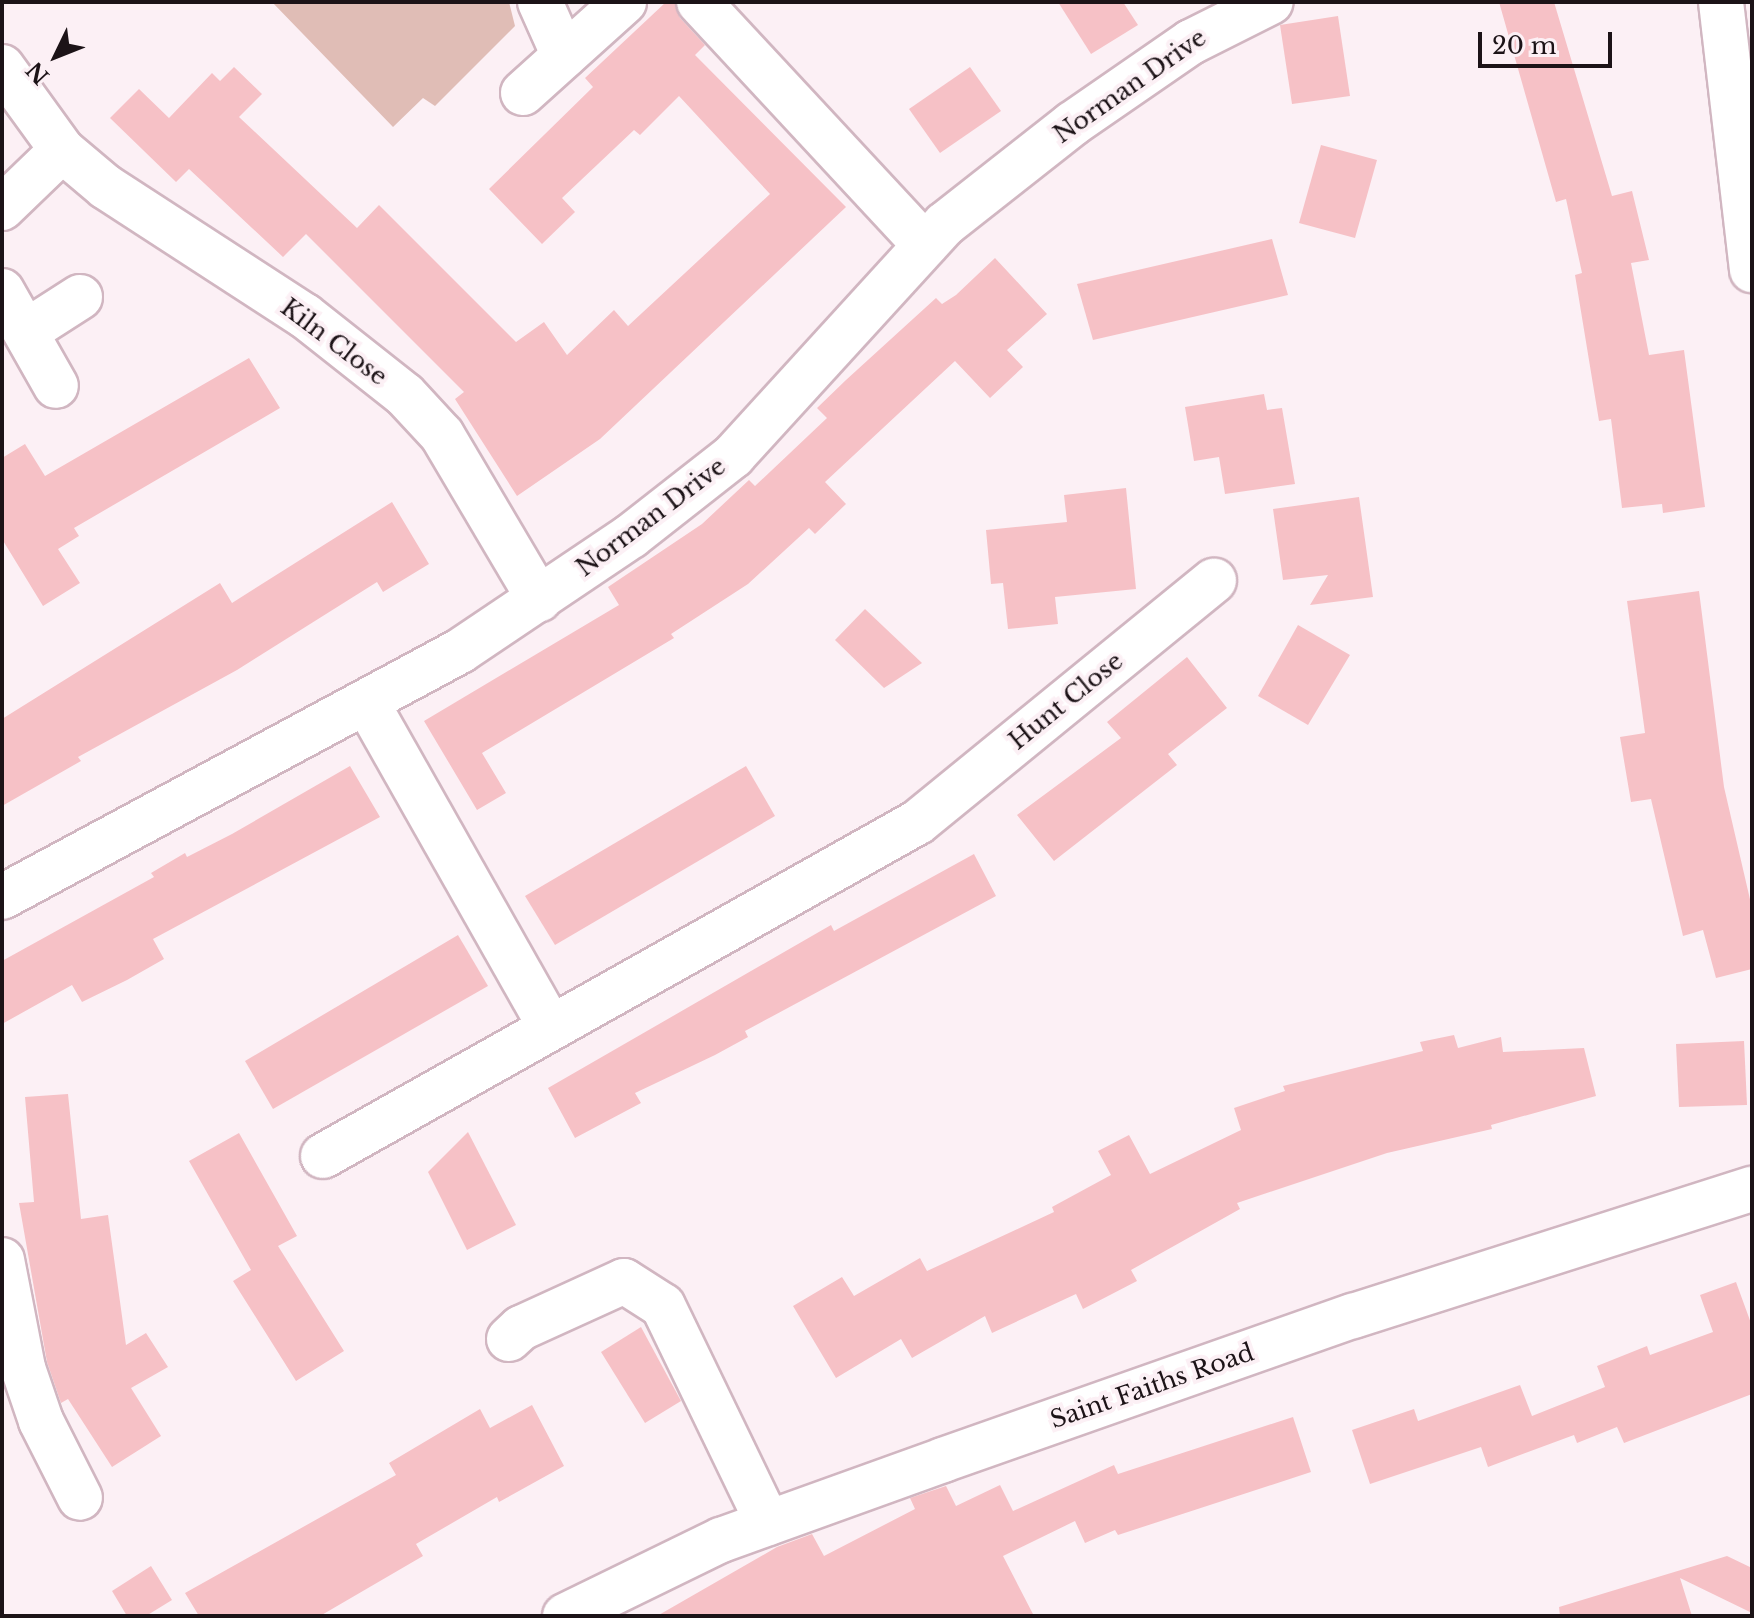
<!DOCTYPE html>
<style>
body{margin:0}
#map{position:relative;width:1754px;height:1618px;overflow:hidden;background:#fcf0f5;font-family:"Libre Baskerville",serif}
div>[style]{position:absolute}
.green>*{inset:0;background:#e0bdb6}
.building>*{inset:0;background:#f6c1c6}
.roads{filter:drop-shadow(2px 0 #d1b6c1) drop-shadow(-2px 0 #d1b6c1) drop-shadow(0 2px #d1b6c1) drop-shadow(0 -2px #d1b6c1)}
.minor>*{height:44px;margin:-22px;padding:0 22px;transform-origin:22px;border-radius:22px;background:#fff}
span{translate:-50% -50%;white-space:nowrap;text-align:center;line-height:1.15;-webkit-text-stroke:8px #fcf0f5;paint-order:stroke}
.street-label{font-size:24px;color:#1c1317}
.frame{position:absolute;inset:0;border:4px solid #1c1317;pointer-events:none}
.north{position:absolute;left:16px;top:16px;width:80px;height:80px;-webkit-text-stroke:6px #fcf0f5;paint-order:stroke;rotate:227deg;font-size:22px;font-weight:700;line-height:32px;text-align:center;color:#1c1317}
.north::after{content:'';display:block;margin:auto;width:28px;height:36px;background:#1c1317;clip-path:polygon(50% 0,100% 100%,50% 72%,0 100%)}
.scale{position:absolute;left:1478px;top:32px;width:134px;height:36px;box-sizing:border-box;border:4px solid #1c1317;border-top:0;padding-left:10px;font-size:24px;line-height:28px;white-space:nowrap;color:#1c1317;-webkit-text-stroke:6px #fcf0f5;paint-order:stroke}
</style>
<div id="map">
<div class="green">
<div style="clip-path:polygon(272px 2px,509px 2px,515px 26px,435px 106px,423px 98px,393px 127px)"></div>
</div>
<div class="building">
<div style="clip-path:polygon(666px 2px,675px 2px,680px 18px,705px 45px,695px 55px,846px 207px,600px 439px,517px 496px,455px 399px,464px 392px,306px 234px,283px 257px,189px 169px,176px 182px,110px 118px,139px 89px,169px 118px,212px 73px,220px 81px,234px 67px,262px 94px,239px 117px,357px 228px,379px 205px,516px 342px,544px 322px,567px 355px,614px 310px,628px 326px,770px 194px,679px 96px,640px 135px,634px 130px,562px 198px,575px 212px,542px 244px,489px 189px,593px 87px,585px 78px)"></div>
<div style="clip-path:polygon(1058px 2px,1123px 2px,1138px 25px,1091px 54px)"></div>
<div style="clip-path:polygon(1499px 2px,1554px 2px,1612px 196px,1632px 191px,1649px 260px,1631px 263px,1649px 355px,1684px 350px,1705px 507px,1663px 513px,1662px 504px,1622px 508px,1611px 419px,1599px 421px,1575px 275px,1582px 273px,1566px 199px,1556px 202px)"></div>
<div style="clip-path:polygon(1338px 16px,1350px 96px,1292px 104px,1280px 25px)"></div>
<div style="clip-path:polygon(970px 67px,1001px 111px,940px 153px,909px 109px)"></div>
<div style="clip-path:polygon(1321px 145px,1377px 160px,1355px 238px,1299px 223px)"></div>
<div style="clip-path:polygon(1272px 239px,1288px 295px,1093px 340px,1077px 284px)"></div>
<div style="clip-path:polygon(995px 258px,1047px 314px,1007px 350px,1023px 367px,990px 398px,955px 361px,825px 482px,846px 504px,815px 534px,809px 528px,748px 584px,671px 634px,674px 638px,482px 753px,506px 793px,477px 810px,424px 721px,619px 605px,608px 587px,702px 524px,749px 480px,755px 486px,827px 418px,817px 408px,846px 380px,936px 298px,942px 304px,956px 295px)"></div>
<div style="clip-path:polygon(249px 358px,280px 408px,74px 528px,79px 536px,58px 549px,80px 583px,43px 606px,2px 539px,2px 458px,25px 444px,45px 476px)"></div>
<div style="clip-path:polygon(1264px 394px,1267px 410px,1282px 408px,1295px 484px,1225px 494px,1219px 457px,1194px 461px,1185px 407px)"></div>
<div style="clip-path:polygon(1126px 488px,1136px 589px,1055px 597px,1058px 624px,1008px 629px,1003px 583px,991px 584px,986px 530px,1067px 522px,1064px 495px)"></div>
<div style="clip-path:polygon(1359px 497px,1373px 597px,1310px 605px,1328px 575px,1283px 580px,1273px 509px)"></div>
<div style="clip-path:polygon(392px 502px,429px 564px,383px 592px,377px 582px,237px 670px,78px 757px,81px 761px,2px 806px,2px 719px,220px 583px,232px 603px)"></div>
<div style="clip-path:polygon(1699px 591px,1724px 787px,1752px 908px,1752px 969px,1716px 978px,1703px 930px,1683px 936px,1651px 799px,1631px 802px,1620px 737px,1645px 733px,1627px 601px)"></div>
<div style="clip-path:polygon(865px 609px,922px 663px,884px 688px,835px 640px)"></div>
<div style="clip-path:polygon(1298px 625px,1350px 655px,1308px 725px,1258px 696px)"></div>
<div style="clip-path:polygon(1187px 657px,1227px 708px,1168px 754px,1177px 765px,1054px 861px,1017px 815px,1121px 738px,1107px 722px)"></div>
<div style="clip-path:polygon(350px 766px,380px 817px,153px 939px,164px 959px,127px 980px,82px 1002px,72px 985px,2px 1024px,2px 961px,154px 877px,151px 873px,185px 853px,187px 857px,232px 834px)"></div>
<div style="clip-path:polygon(746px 766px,775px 816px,555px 945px,525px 896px)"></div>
<div style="clip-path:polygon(974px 854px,996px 896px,745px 1031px,748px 1037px,715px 1055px,635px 1093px,641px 1103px,575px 1138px,548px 1088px,831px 925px,834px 931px)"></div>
<div style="clip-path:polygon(458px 935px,488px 986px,273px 1109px,245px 1061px)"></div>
<div style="clip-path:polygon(1454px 1035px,1458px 1048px,1501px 1037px,1503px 1052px,1584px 1048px,1596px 1096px,1491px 1125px,1492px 1129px,1387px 1153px,1237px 1203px,1240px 1209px,1131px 1270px,1137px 1281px,1083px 1309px,1076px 1294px,992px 1333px,985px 1316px,912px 1358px,901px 1339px,836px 1378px,793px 1306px,842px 1277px,854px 1296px,920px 1258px,927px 1271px,1054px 1212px,1052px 1207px,1111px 1175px,1098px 1151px,1129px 1135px,1150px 1174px,1241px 1130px,1234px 1108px,1285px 1091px,1283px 1086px,1423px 1051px,1420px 1042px)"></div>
<div style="clip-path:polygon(1744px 1041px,1747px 1105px,1679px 1107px,1676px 1044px)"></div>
<div style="clip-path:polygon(68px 1094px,81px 1219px,108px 1215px,126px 1345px,146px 1333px,168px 1367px,131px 1388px,161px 1436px,112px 1467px,68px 1399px,61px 1403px,47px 1362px,19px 1203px,34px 1202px,25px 1097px)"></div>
<div style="clip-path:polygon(468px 1132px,516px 1225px,467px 1250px,428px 1172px)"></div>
<div style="clip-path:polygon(239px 1133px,297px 1236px,278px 1246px,344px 1351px,296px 1381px,233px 1281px,251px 1270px,189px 1161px)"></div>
<div style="clip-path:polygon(1736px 1282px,1752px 1326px,1752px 1394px,1624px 1443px,1617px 1427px,1577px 1443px,1574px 1435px,1488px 1467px,1481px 1447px,1370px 1484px,1352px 1430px,1414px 1409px,1418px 1421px,1520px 1385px,1532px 1416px,1605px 1387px,1597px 1366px,1647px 1346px,1650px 1355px,1713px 1332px,1700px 1295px)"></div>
<div style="clip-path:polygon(641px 1327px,681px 1401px,645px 1423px,601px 1352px)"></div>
<div style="clip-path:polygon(532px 1405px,564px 1466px,499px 1502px,497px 1497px,416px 1544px,423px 1556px,320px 1616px,199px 1616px,185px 1593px,396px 1475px,389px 1463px,480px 1409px,490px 1428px)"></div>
<div style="clip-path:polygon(1293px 1417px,1311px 1472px,1118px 1535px,1115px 1530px,1085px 1543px,1075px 1521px,1003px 1556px,1034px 1616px,657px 1616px,777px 1547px,812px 1534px,824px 1556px,915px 1509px,910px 1498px,946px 1486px,956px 1506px,1000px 1485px,1013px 1511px,1114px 1465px,1118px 1474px)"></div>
<div style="clip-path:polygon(1727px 1556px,1752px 1568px,1752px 1613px,1680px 1578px,1692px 1616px,1560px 1616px,1559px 1607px)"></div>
<div style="clip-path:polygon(151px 1566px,172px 1600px,146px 1616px,127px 1616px,112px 1591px)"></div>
</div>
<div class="roads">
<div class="minor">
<div style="left:540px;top:2px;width:59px;rotate:66deg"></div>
<div style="left:699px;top:2px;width:332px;rotate:47.1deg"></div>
<div style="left:1721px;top:2px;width:270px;rotate:83.4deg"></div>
<div style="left:2px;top:67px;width:102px;rotate:54.1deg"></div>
<div style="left:62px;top:150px;width:57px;rotate:40.1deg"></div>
<div style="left:106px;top:187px;width:237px;rotate:33deg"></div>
<div style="left:305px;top:316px;width:127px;rotate:38.3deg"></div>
<div style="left:405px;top:395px;width:54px;rotate:47.2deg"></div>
<div style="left:442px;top:435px;width:191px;rotate:59.4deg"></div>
<div style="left:523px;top:93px;width:136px;rotate:-42deg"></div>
<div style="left:2px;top:208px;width:83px;rotate:-44deg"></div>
<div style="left:2px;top:291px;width:109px;rotate:60.4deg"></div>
<div style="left:27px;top:331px;width:63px;rotate:-32.7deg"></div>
<div style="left:367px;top:703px;width:373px;rotate:60.5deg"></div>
<div style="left:2px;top:897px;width:520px;rotate:-28.24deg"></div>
<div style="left:460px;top:651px;width:206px;rotate:-33.9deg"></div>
<div style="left:631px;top:536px;width:130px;rotate:-38.1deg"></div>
<div style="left:733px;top:456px;width:314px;rotate:-47.6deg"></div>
<div style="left:945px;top:224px;width:162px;rotate:-38.2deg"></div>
<div style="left:1072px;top:124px;width:145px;rotate:-34.6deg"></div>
<div style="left:1191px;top:42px;width:89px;rotate:-26.6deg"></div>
<div style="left:323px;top:1156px;width:682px;rotate:-29.31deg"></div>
<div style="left:918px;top:822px;width:382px;rotate:-39.2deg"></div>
<div style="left:2px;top:1260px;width:110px;rotate:79deg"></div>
<div style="left:23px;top:1368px;width:56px;rotate:71.2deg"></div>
<div style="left:41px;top:1421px;width:86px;rotate:63.1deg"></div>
<div style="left:509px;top:1339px;width:16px;rotate:-43deg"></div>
<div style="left:521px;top:1328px;width:113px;rotate:-24.5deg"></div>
<div style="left:624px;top:1281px;width:46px;rotate:32.7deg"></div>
<div style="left:663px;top:1306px;width:241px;rotate:64.2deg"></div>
<div style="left:565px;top:1616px;width:174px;rotate:-26deg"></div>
<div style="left:721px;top:1540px;width:236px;rotate:-19.8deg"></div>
<div style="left:943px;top:1460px;width:435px;rotate:-19.4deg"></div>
<div style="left:1353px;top:1316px;width:419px;rotate:-17.7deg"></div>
</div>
</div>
<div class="street-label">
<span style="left:1130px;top:86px;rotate:-35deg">Norman Drive</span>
<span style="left:334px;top:342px;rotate:37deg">Kiln Close</span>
<span style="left:651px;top:517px;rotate:-37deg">Norman Drive</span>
<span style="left:1066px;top:701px;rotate:-39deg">Hunt Close</span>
<span style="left:1152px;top:1386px;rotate:-19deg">Saint Faiths Road</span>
</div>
<div class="frame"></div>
<div class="north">N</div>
<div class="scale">20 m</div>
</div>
